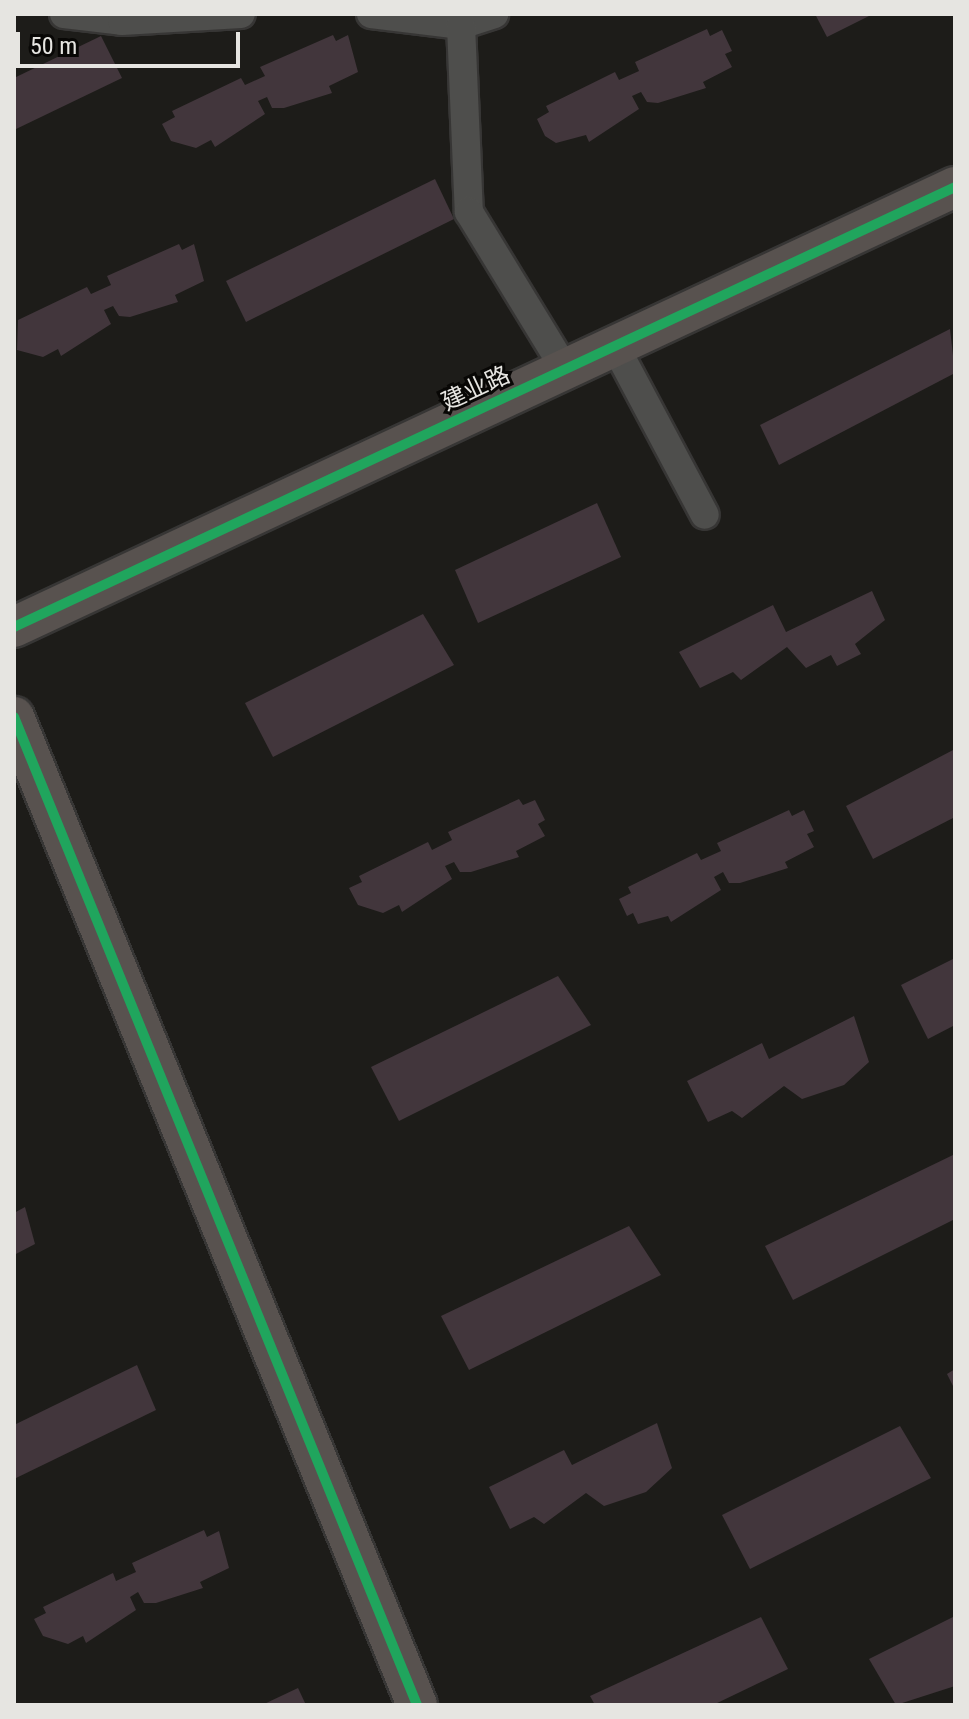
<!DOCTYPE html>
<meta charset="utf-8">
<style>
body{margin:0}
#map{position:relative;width:969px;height:1719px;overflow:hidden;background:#1d1c19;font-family:"Roboto Condensed","Noto Sans SC",sans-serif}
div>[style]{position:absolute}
.building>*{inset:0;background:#42363c}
.roads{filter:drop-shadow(2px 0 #373635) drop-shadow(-2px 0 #373635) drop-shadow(0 2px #373635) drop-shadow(0 -2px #373635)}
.street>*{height:28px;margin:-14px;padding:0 14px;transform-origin:14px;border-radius:14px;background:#4e4e4c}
.secondary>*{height:40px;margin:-20px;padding:0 20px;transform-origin:20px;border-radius:20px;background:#58524f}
.cycleway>*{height:10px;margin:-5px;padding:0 5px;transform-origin:5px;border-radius:5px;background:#20a55d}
span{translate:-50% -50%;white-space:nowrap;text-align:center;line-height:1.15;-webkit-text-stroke:6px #080705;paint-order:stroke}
.street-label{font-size:24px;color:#e6e5e1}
.frame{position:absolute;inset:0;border:16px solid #e6e5e1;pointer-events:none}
.scale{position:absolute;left:16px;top:32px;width:224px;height:36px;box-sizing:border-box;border:4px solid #e6e5e1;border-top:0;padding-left:10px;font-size:24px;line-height:28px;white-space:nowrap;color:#e6e5e1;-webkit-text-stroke:6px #080705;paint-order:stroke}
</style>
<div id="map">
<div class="building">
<div style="clip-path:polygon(815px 14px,873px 14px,827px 37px)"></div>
<div style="clip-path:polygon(707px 29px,710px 36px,722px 30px,732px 51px,725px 54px,732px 67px,703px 82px,706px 88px,658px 103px,647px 102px,641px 92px,632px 96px,639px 109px,589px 142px,586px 135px,556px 143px,545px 136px,537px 119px,549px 112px,546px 106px,615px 72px,619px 80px,639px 71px,635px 62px)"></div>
<div style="clip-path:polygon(333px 35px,336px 41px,348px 35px,358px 72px,329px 86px,332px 93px,284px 108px,272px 108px,267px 97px,258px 101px,265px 114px,215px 147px,211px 140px,196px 148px,171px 141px,162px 124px,175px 117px,172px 111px,241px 78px,245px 85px,265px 76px,260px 67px)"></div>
<div style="clip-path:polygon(101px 36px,122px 78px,14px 130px,14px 78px)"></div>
<div style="clip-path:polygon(435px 179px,454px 219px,246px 322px,226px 281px)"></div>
<div style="clip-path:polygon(179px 244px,182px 250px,194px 244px,204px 281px,175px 295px,178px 302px,130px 317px,119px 316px,113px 306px,104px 310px,111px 324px,61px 356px,58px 349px,43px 357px,17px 350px,18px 320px,87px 287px,91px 294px,111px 285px,107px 276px)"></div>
<div style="clip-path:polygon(950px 329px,955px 373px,779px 465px,760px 425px)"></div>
<div style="clip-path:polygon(597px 503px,621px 557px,478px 623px,455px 570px)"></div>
<div style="clip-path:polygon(872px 591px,885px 620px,855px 644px,861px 654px,837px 666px,831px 655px,806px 668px,787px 647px,741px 680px,733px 672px,700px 688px,679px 652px,773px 605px,786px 632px)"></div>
<div style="clip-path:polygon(423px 614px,454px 665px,273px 757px,245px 703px)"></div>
<div style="clip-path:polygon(955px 749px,955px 817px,873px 859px,846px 806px)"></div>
<div style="clip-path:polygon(519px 799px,523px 805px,535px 800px,545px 820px,538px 824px,545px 836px,516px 851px,519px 857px,471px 872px,460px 872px,454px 862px,445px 866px,452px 879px,402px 912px,399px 905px,383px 913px,358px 905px,349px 888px,362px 882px,359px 876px,428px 842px,432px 850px,452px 840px,448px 832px)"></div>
<div style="clip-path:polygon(789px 810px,792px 816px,804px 810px,814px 831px,807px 834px,814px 847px,785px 862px,788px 868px,740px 883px,729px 883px,723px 872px,714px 877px,721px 890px,671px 922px,668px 916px,638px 924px,633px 913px,627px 916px,619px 899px,631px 893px,628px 887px,697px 853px,701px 860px,721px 851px,717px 843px)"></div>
<div style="clip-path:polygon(955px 958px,955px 1025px,928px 1039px,901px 985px)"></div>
<div style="clip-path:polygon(558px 976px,591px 1025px,399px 1121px,371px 1067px)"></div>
<div style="clip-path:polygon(854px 1016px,869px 1062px,844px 1085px,802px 1099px,784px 1086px,742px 1118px,732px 1111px,708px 1122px,687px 1081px,762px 1043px,769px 1059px)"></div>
<div style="clip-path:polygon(953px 1155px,955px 1219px,793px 1300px,765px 1246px)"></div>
<div style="clip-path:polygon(25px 1207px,35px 1244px,14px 1255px,14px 1213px)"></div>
<div style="clip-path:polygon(629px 1226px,661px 1275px,469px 1370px,441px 1316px)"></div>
<div style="clip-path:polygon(137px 1365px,156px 1410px,14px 1479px,14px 1425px)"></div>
<div style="clip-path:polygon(955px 1369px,955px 1390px,947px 1374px)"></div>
<div style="clip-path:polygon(657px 1423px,672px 1468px,646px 1492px,604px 1506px,586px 1493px,544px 1524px,534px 1517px,510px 1529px,489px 1487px,564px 1450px,572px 1465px)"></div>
<div style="clip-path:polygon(900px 1426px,931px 1478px,750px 1569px,722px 1515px)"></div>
<div style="clip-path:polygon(204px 1530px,207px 1537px,219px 1531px,229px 1568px,200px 1582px,203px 1588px,156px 1603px,144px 1603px,138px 1592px,130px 1597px,136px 1610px,86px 1643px,83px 1636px,68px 1644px,43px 1636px,34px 1619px,46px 1613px,43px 1607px,113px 1573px,116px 1581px,136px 1572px,132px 1563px)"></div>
<div style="clip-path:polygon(955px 1616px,955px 1686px,896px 1705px,869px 1659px)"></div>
<div style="clip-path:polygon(761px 1617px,788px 1669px,713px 1705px,595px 1705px,590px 1696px)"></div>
<div style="clip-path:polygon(298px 1688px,306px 1705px,262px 1705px)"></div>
</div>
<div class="roads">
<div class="street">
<div style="left:64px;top:14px;width:58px;rotate:6.9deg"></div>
<div style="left:122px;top:21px;width:119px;rotate:-3.4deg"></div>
<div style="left:371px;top:14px;width:91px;rotate:7deg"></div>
<div style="left:461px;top:25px;width:35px;rotate:-18deg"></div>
<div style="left:461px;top:25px;width:187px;rotate:87.6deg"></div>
<div style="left:469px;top:212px;width:184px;rotate:58.6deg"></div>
<div style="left:615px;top:346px;width:191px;rotate:62deg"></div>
</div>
<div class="secondary">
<div style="left:14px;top:627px;width:1039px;rotate:-25.06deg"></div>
<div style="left:14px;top:717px;width:1067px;rotate:67.81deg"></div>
</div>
</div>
<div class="cycleway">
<div style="left:14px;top:627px;width:1039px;rotate:-25.06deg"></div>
<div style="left:14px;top:717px;width:1067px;rotate:67.81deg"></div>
</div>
<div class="street-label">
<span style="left:476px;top:389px;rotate:-25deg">建业路</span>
</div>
<div class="frame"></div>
<div class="scale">50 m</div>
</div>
